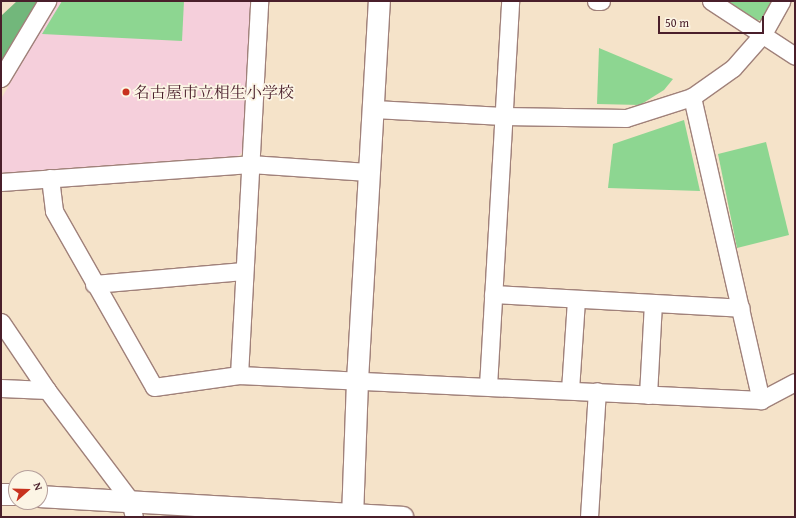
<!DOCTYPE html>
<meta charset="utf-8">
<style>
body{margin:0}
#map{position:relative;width:796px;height:518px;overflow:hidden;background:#f5e3c9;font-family:"Gentium Book Plus","Noto Serif JP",serif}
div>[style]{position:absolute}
.built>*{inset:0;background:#f5cfdb}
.green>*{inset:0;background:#8dd691}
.forest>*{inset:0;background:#72b77b}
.roads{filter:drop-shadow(1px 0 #a0817a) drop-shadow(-1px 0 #a0817a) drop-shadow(0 1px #a0817a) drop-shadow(0 -1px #a0817a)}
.minor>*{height:17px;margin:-8.5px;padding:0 8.5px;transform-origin:8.5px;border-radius:8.5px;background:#fff}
.tertiary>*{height:21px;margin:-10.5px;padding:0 10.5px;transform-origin:10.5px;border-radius:10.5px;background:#fff}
.dots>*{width:11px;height:11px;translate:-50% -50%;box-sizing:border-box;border:2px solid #fcf5e5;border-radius:50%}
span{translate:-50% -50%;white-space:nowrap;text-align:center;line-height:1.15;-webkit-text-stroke:3.5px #fcf5e5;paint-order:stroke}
.poi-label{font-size:16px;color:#4a1f2b}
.left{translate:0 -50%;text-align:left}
.frame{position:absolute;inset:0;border:2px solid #4a1f2b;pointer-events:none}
.north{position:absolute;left:8px;top:470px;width:40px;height:40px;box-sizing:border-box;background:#fcf5e5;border:1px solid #b59f9b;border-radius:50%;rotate:70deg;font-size:11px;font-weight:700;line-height:16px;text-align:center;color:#4a1f2b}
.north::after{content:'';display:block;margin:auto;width:14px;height:18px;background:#c8321e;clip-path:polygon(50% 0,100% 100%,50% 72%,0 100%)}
.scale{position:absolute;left:658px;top:16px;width:106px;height:18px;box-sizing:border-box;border:2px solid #4a1f2b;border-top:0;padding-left:5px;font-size:12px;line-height:14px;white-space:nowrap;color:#4a1f2b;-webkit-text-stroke:3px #fcf5e5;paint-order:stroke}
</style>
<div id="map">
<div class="built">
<div style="clip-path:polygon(58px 1px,252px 1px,244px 151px,238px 156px,1px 173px,1px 99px)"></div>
</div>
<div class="green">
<div style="clip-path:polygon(62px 1px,184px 1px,182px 41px,42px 34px)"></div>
<div style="clip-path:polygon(725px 1px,773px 1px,765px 18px,757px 21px)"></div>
<div style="clip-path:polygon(599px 48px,673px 79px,664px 90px,640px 105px,597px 104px)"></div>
<div style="clip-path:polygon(684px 120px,700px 191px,608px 188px,613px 144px)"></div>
<div style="clip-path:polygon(766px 142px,789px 235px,737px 248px,718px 154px)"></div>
</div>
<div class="forest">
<div style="clip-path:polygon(17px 1px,44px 1px,1px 75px,1px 16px)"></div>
</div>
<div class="roads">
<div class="minor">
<div style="left:596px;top:1px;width:5px"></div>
<div style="left:711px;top:1px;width:100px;rotate:33.2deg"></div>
<div style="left:1px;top:78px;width:90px;rotate:-59.1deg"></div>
<div style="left:692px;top:97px;width:311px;rotate:77.2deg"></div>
<div style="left:374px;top:109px;width:129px;rotate:3.1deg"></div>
<div style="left:503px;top:116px;width:123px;rotate:0.9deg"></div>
<div style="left:626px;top:118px;width:69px;rotate:-17.7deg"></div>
<div style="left:692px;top:97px;width:50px;rotate:-35.3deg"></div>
<div style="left:733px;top:68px;width:45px;rotate:-48.6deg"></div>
<div style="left:763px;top:34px;width:38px;rotate:-61deg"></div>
<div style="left:50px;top:178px;width:33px;rotate:83deg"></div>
<div style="left:54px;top:211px;width:202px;rotate:60.4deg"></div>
<div style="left:154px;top:387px;width:86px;rotate:-8deg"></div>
<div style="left:239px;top:375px;width:523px;rotate:2.74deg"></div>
<div style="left:761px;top:400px;width:38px;rotate:-28deg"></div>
<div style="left:1px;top:182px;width:250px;rotate:-4.1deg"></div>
<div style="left:250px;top:164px;width:118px;rotate:3.9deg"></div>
<div style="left:94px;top:284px;width:150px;rotate:-5deg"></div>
<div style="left:493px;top:294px;width:248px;rotate:3.2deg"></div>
<div style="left:1px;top:322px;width:82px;rotate:55.9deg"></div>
<div style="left:47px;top:390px;width:138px;rotate:53deg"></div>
<div style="left:130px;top:500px;width:17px;rotate:77deg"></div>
<div style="left:239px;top:375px;width:375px;rotate:-86.9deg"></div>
<div style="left:488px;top:386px;width:386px;rotate:-86.7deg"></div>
<div style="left:1px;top:388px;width:46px;rotate:2.5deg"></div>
<div style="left:570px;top:390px;width:90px;rotate:-86.2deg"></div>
<div style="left:648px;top:395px;width:92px;rotate:-86.9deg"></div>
<div style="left:589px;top:517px;width:126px;rotate:-86.4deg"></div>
</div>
<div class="tertiary">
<div style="left:1px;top:494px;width:15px"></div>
<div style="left:40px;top:496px;width:363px;rotate:3.3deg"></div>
<div style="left:352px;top:517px;width:137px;rotate:-87.9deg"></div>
<div style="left:357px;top:380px;width:380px;rotate:-86.7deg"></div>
</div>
</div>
<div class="dots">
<div style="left:126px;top:92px;background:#c8321e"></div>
</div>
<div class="poi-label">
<span class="left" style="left:134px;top:92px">名古屋市立相生小学校</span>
</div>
<div class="frame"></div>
<div class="north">N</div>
<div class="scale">50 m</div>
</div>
